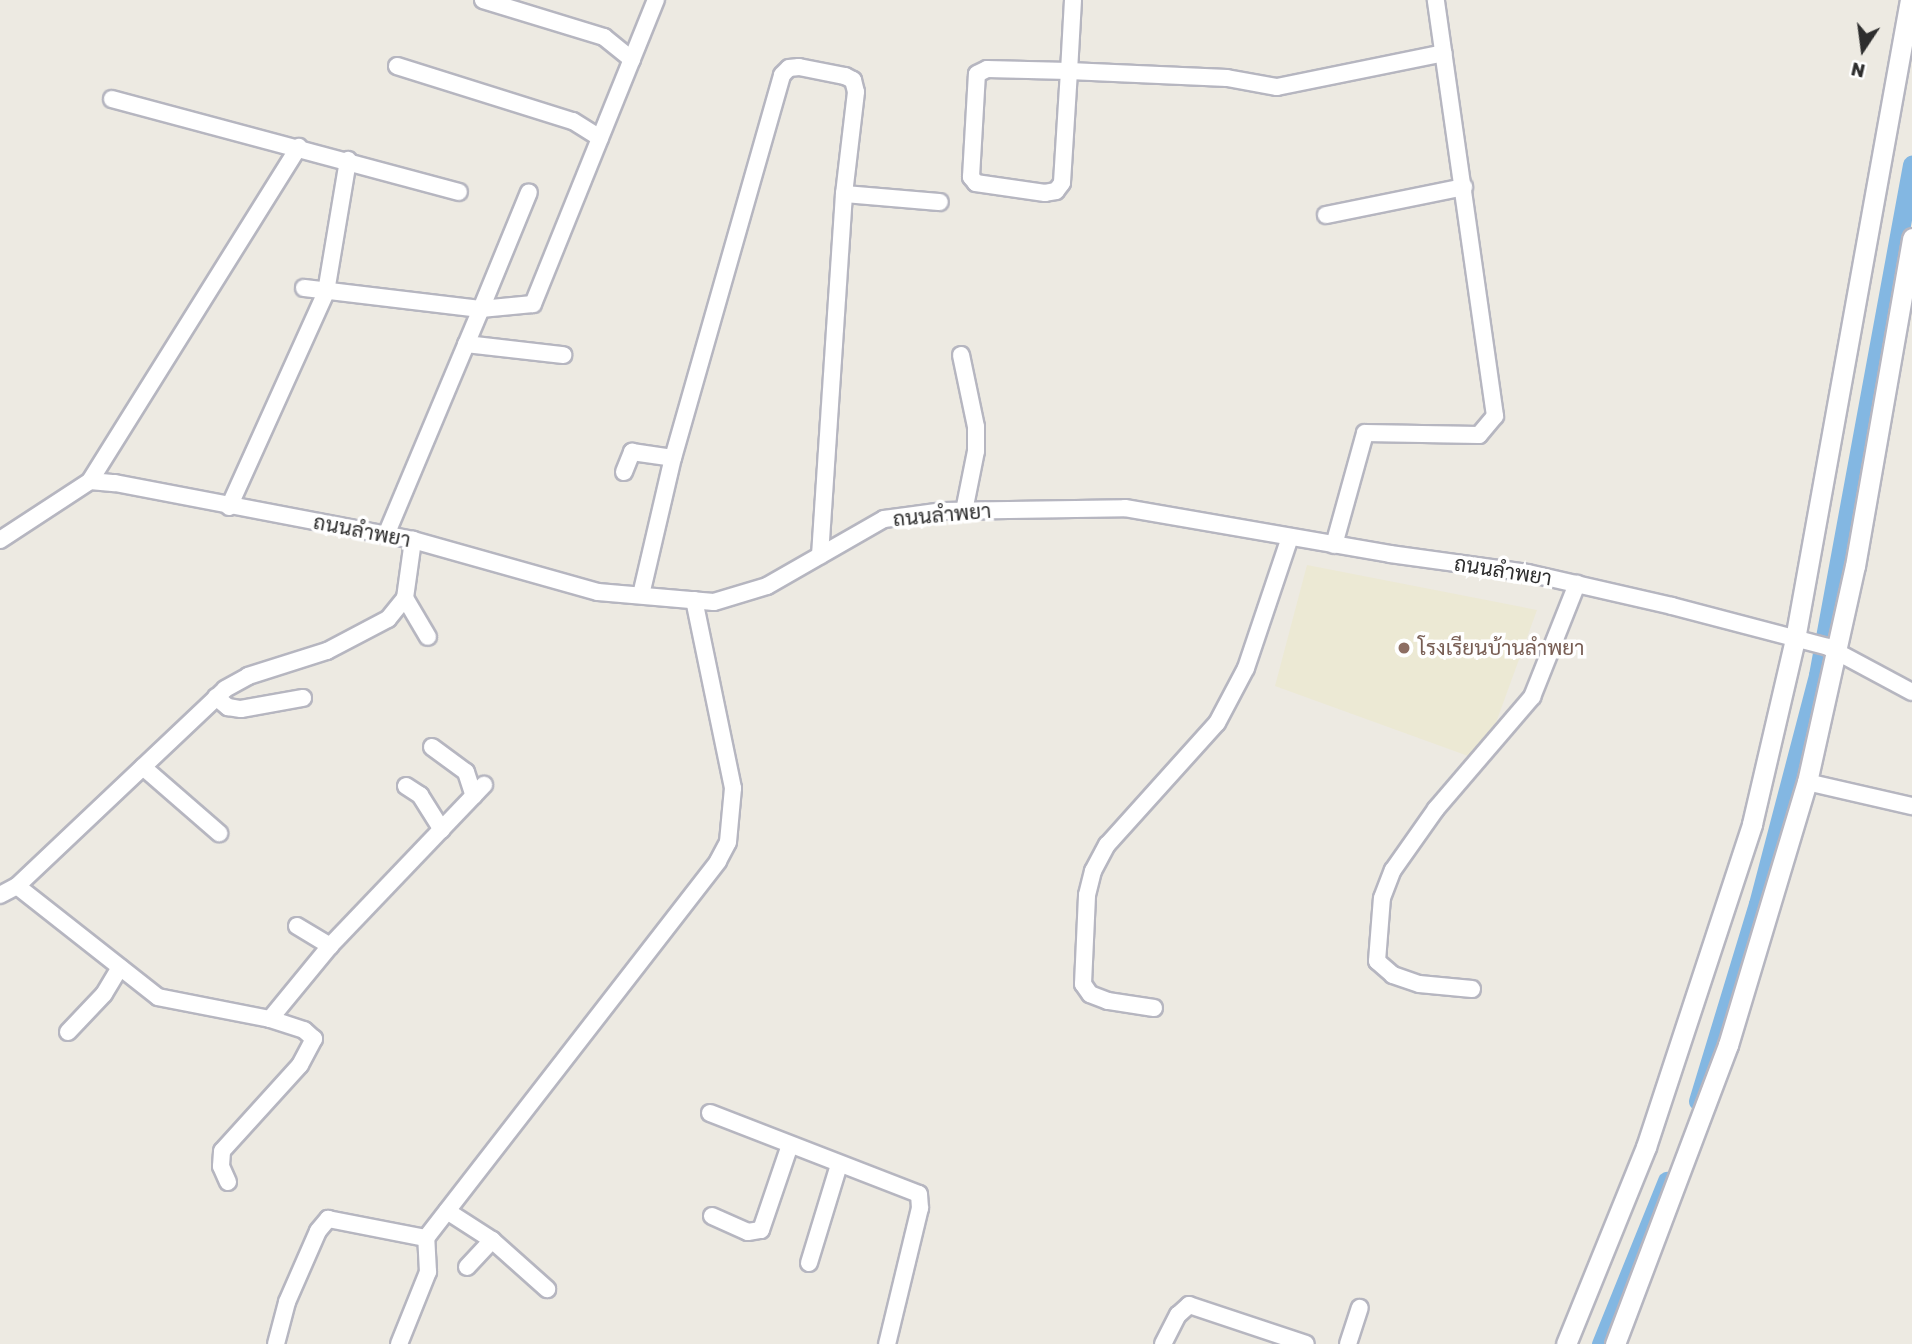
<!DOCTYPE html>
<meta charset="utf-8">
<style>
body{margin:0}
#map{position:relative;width:1912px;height:1344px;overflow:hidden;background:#edeae2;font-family:Rubik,Sarabun,sans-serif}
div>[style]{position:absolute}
.education>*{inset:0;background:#ece9d4}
.canal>*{height:19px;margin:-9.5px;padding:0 9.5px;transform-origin:9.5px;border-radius:9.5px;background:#83b7e2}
.roads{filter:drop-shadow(2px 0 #b6b6c0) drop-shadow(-2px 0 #b6b6c0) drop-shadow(0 2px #b6b6c0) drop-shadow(0 -2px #b6b6c0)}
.minor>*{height:16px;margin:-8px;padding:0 8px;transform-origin:8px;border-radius:8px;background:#fff}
.tertiary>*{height:19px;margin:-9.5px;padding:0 9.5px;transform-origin:9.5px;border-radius:9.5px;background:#fff}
.dots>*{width:19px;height:19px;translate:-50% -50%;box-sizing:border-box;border:4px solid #fff;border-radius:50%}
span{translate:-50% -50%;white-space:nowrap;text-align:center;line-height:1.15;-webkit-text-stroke:7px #fff;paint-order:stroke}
.street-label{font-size:21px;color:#2e2e2e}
.education-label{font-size:21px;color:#785e54}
.left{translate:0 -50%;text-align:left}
.north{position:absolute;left:1828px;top:14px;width:70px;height:70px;-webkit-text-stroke:5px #fff;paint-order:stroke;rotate:193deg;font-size:19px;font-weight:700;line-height:28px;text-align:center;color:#2e2e2e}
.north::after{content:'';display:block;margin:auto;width:24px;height:32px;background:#2e2e2e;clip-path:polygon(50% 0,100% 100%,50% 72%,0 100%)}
</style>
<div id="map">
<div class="education">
<div style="clip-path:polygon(1307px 565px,1537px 610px,1482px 761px,1275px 686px)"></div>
</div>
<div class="canal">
<div style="left:1698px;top:1101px;width:206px;rotate:-73.1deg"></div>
<div style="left:1758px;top:904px;width:237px;rotate:-75.3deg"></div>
<div style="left:1818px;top:675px;width:519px;rotate:-79.56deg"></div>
<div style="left:1601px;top:1344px;width:176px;rotate:-68deg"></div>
</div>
<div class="roads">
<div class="minor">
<div style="left:483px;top:0;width:127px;rotate:17deg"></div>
<div style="left:604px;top:37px;width:36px;rotate:39deg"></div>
<div style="left:1073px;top:0;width:71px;rotate:93.2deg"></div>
<div style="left:1069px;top:71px;width:112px;rotate:93.6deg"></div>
<div style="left:1062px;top:183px;width:10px;rotate:127deg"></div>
<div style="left:1056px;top:191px;width:11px;rotate:170deg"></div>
<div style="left:1045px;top:193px;width:70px;rotate:-171.8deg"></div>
<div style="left:976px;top:183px;width:8px;rotate:-130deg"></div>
<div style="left:971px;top:177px;width:103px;rotate:-86.7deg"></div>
<div style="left:977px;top:74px;width:11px;rotate:-27deg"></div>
<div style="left:987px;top:69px;width:82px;rotate:1.4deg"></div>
<div style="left:1069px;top:71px;width:158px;rotate:2.5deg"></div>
<div style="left:1227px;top:78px;width:51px;rotate:10.2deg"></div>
<div style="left:1277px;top:87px;width:170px;rotate:-11.5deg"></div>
<div style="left:397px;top:66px;width:184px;rotate:17.4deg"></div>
<div style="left:573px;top:121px;width:32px;rotate:32deg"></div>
<div style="left:112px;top:99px;width:359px;rotate:15deg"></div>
<div style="left:844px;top:194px;width:96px;rotate:4.8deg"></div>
<div style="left:1326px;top:215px;width:141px;rotate:-11.5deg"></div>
<div style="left:304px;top:288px;width:178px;rotate:6.8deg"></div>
<div style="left:481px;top:309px;width:126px;rotate:-67.7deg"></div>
<div style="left:466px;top:344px;width:98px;rotate:6.5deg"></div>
<div style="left:961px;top:355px;width:74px;rotate:78.2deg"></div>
<div style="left:976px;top:427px;width:24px;rotate:90deg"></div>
<div style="left:976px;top:451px;width:61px;rotate:101.3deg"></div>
<div style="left:624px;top:472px;width:22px;rotate:-68deg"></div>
<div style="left:632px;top:452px;width:41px;rotate:8.3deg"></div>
<div style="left:90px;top:481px;width:394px;rotate:-58deg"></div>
<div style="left:229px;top:507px;width:236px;rotate:-65.7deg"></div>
<div style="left:326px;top:292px;width:134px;rotate:-80.5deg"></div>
<div style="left:386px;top:535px;width:245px;rotate:-67.2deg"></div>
<div style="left:481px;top:309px;width:52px;rotate:-5.5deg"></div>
<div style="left:533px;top:304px;width:328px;rotate:-68deg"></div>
<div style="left:0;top:540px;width:108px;rotate:-33.2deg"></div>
<div style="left:90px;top:481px;width:25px;rotate:5deg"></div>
<div style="left:115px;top:483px;width:303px;rotate:10.8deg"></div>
<div style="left:413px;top:540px;width:192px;rotate:15.7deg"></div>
<div style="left:598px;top:592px;width:116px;rotate:4.9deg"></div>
<div style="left:714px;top:602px;width:55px;rotate:-16.8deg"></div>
<div style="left:767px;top:586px;width:135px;rotate:-29.8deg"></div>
<div style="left:884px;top:519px;width:60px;rotate:-7.7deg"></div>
<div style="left:943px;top:511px;width:182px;rotate:-0.9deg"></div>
<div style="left:1125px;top:508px;width:269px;rotate:9.8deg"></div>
<div style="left:1390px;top:554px;width:139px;rotate:7.8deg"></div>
<div style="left:1528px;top:573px;width:148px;rotate:12.9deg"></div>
<div style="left:1672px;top:606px;width:161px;rotate:14.7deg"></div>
<div style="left:1828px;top:647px;width:95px;rotate:28.2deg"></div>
<div style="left:1334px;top:545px;width:116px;rotate:-74.5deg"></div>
<div style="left:1365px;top:433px;width:114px;rotate:1deg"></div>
<div style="left:1479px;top:435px;width:25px;rotate:-50deg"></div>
<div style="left:1495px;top:416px;width:420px;rotate:-98.1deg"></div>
<div style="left:641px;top:595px;width:141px;rotate:-76.9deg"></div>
<div style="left:673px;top:458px;width:398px;rotate:-74.1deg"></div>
<div style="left:782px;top:75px;width:10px;rotate:-45deg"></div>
<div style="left:789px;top:68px;width:10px;rotate:-6deg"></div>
<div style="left:799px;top:67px;width:47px;rotate:11.1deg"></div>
<div style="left:845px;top:76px;width:9px;rotate:27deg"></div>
<div style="left:853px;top:80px;width:12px;rotate:76deg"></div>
<div style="left:856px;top:92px;width:103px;rotate:96.7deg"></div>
<div style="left:844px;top:194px;width:362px;rotate:93.8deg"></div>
<div style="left:405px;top:598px;width:45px;rotate:59.5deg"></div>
<div style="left:216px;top:697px;width:16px;rotate:40deg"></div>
<div style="left:228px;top:707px;width:13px;rotate:9deg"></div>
<div style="left:241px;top:709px;width:63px;rotate:-10.1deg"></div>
<div style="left:432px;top:747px;width:42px;rotate:36.3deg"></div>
<div style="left:466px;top:772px;width:25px;rotate:72deg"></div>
<div style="left:143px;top:767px;width:101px;rotate:41deg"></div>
<div style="left:1807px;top:782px;width:108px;rotate:12.9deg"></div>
<div style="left:406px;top:786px;width:17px;rotate:33deg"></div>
<div style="left:420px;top:795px;width:41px;rotate:57.8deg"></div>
<div style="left:0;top:895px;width:19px;rotate:-28deg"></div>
<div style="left:297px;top:926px;width:39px;rotate:31deg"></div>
<div style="left:1472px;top:989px;width:53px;rotate:-174.6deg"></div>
<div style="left:1419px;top:984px;width:28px;rotate:-161deg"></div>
<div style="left:1393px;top:975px;width:21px;rotate:-139deg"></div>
<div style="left:1377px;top:961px;width:63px;rotate:-85.5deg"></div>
<div style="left:1382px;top:898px;width:30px;rotate:-69deg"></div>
<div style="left:1393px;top:870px;width:75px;rotate:-54.8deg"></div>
<div style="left:1436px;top:809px;width:148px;rotate:-49.4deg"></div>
<div style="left:1532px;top:697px;width:122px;rotate:-68.3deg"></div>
<div style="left:1154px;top:1008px;width:47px;rotate:-171.3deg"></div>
<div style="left:1108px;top:1001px;width:19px;rotate:-159deg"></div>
<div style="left:1090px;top:994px;width:12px;rotate:-125deg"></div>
<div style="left:1083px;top:984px;width:89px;rotate:-87.4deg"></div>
<div style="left:1087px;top:895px;width:25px;rotate:-76deg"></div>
<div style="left:1093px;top:871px;width:30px;rotate:-62deg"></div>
<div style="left:1107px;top:845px;width:164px;rotate:-48deg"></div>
<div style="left:1217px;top:723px;width:62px;rotate:-62.2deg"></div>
<div style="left:1246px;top:668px;width:138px;rotate:-71.4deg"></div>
<div style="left:270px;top:1019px;width:94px;rotate:-50.6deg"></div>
<div style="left:330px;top:946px;width:223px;rotate:-46.3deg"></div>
<div style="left:68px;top:1032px;width:52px;rotate:-46.5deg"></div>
<div style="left:104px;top:994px;width:31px;rotate:-59deg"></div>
<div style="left:710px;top:1113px;width:224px;rotate:21.2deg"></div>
<div style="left:919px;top:1194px;width:14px;rotate:86deg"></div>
<div style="left:920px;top:1208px;width:140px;rotate:103.6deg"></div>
<div style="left:228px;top:1182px;width:17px;rotate:-114deg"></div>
<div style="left:221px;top:1166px;width:15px;rotate:-86deg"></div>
<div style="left:222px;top:1151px;width:116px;rotate:-47.8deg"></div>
<div style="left:300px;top:1065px;width:30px;rotate:-62deg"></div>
<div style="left:314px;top:1039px;width:13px;rotate:-138deg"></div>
<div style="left:304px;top:1030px;width:36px;rotate:-162deg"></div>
<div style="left:270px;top:1019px;width:114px;rotate:-168.9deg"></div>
<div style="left:158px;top:997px;width:179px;rotate:-141.8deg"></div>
<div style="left:17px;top:886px;width:286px;rotate:-43.4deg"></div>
<div style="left:225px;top:689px;width:26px;rotate:-29deg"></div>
<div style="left:248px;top:676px;width:83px;rotate:-17.6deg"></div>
<div style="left:327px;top:651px;width:69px;rotate:-27.7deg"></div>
<div style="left:388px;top:619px;width:27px;rotate:-51deg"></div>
<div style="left:405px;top:598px;width:59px;rotate:-82.1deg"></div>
<div style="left:447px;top:1211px;width:54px;rotate:32.8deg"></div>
<div style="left:492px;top:1240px;width:74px;rotate:41.7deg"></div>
<div style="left:712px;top:1216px;width:39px;rotate:24deg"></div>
<div style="left:748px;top:1232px;width:13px;rotate:-9deg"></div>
<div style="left:761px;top:1230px;width:90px;rotate:-71.2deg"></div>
<div style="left:809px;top:1263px;width:102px;rotate:-73deg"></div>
<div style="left:467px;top:1267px;width:37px;rotate:-47deg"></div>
<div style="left:276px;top:1344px;width:43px;rotate:-75.3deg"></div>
<div style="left:287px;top:1302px;width:77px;rotate:-66.4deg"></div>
<div style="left:318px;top:1231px;width:16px;rotate:-50deg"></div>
<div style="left:328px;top:1219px;width:100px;rotate:11deg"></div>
<div style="left:399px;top:1344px;width:78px;rotate:-68.1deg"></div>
<div style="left:428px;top:1272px;width:34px;rotate:-93deg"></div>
<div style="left:426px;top:1238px;width:477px;rotate:-52.2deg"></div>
<div style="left:718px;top:861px;width:21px;rotate:-62deg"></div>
<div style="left:728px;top:842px;width:54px;rotate:-84.7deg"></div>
<div style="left:733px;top:788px;width:192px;rotate:-101.7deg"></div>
<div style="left:1163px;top:1344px;width:33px;rotate:-63deg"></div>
<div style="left:1178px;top:1315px;width:15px;rotate:-42deg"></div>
<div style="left:1189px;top:1305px;width:123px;rotate:18.4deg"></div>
<div style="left:1348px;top:1344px;width:38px;rotate:-72deg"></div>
</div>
<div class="tertiary">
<div style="left:1566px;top:1344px;width:213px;rotate:-67.9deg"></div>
<div style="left:1646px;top:1147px;width:340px;rotate:-71.8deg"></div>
<div style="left:1752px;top:824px;width:190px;rotate:-76.9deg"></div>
<div style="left:1795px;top:639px;width:649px;rotate:-79.8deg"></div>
<div style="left:1615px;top:1344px;width:320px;rotate:-69.3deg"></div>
<div style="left:1728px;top:1045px;width:275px;rotate:-73.3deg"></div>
<div style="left:1807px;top:782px;width:221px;rotate:-77.5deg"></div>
<div style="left:1855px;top:566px;width:333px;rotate:-80.1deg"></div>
</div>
</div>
<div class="dots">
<div style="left:1404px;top:648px;background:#8d6e63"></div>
</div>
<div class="street-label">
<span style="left:942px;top:515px;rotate:-5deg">ถนนลำพยา</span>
<span style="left:362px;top:531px;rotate:11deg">ถนนลำพยา</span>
<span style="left:1503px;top:571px;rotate:9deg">ถนนลำพยา</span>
</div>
<div class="education-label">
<span class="left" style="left:1418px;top:648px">โรงเรียนบ้านลำพยา</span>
</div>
<div class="north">N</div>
</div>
